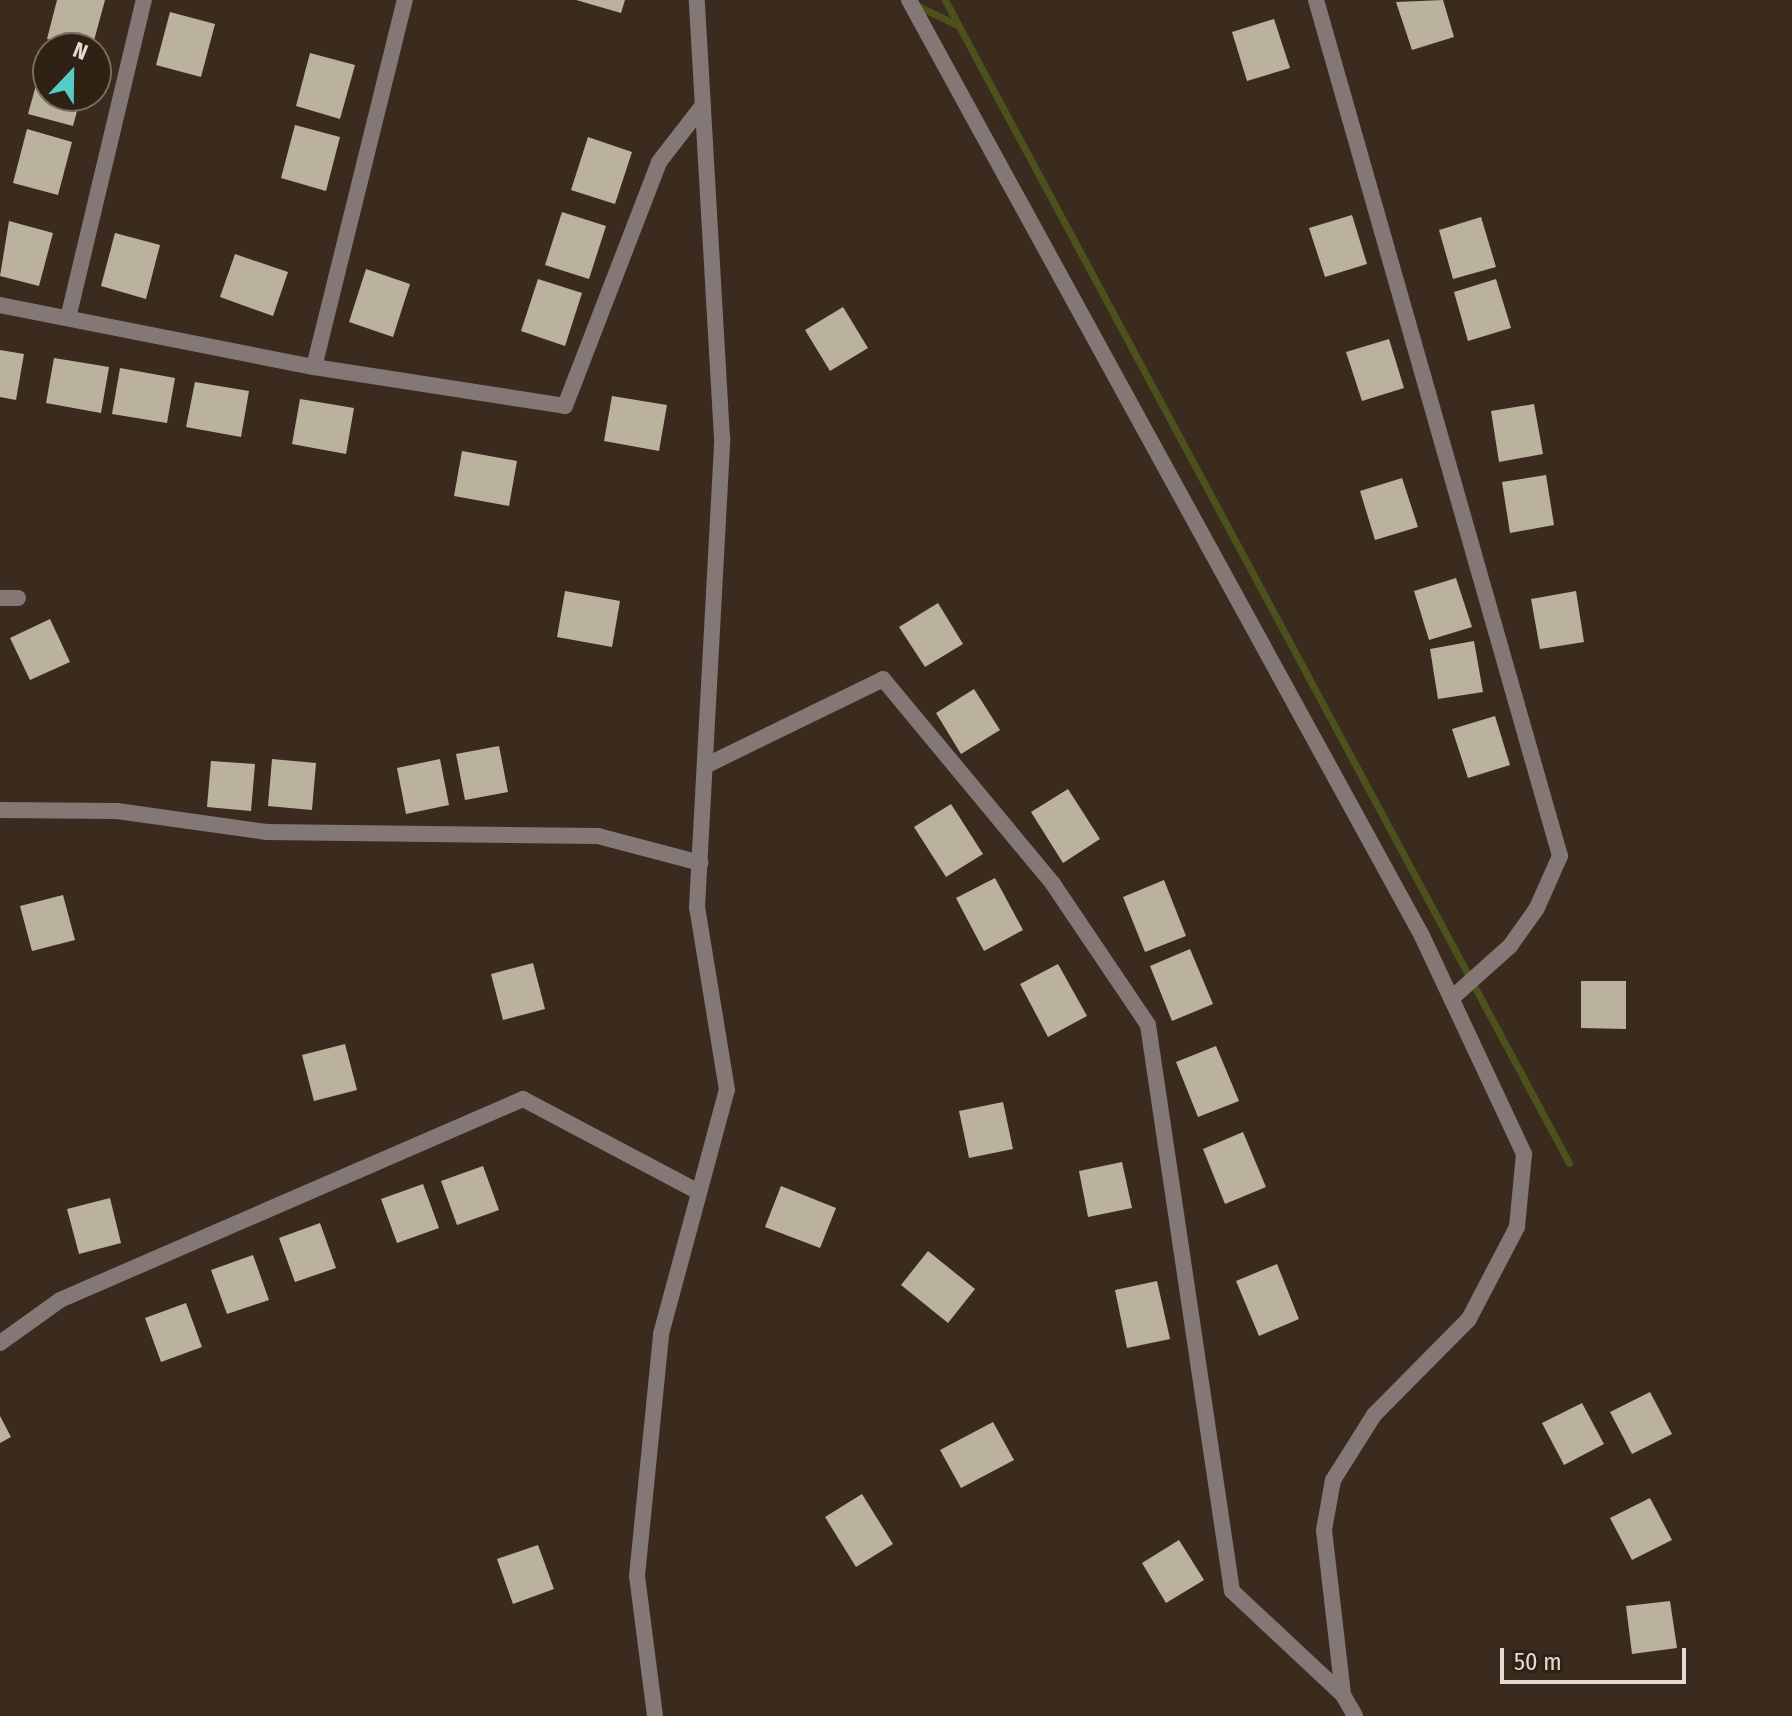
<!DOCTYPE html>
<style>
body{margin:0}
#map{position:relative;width:1792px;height:1716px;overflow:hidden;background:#3a2b1e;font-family:"Fira Sans Condensed",sans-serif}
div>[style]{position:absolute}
.stream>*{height:7px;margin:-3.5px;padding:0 3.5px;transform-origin:3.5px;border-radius:3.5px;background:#4c511e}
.building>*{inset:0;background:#bbb29d}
.street>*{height:16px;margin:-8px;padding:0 8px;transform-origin:8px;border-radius:8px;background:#837875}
span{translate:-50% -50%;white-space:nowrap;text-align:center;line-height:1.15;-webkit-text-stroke:8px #2f2114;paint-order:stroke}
.north{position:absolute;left:32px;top:32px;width:80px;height:80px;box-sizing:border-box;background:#2f2114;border:2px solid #786b60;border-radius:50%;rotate:22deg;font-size:22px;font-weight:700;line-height:32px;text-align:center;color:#e5dbd3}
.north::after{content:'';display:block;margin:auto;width:28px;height:36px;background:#54cdc7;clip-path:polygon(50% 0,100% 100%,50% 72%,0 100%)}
.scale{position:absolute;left:1500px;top:1648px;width:186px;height:36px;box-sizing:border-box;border:4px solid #e5dbd3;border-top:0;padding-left:10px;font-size:24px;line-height:28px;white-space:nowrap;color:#e5dbd3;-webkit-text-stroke:6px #2f2114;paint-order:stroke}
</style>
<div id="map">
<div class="stream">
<div style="left:945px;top:0;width:1320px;rotate:61.78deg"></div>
<div style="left:914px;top:4px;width:46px;rotate:26deg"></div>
</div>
<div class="building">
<div style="clip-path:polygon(57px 0,105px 0,92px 48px,47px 39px)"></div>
<div style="clip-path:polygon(576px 0,625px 0,621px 13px)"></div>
<div style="clip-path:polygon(1443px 0,1454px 37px,1412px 50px,1396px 2px)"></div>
<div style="clip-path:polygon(170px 12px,215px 24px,201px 77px,156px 65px)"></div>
<div style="clip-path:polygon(1274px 19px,1290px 68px,1247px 81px,1232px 32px)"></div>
<div style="clip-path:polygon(310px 53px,355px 65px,340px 119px,296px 106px)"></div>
<div style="clip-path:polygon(43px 60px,48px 61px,48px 96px,81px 96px,73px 126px,28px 114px)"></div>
<div style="clip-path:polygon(295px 125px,340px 137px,326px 191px,281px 178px)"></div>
<div style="clip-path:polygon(27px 129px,72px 142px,58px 195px,13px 183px)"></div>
<div style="clip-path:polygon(588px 137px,632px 152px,615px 204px,571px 190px)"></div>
<div style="clip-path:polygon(562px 212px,606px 226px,589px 279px,545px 265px)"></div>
<div style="clip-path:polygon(1352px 215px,1367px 264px,1325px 277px,1309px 228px)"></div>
<div style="clip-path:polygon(1481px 217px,1496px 267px,1453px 279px,1439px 230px)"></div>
<div style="clip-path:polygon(9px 221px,53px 233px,39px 286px,0 276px)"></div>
<div style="clip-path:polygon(115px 233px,160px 245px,146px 299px,101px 286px)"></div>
<div style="clip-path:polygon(235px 254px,288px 272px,273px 316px,220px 297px)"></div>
<div style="clip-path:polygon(366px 269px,410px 284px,393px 337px,349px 322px)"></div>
<div style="clip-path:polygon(538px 279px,582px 293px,565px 346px,521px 331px)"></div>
<div style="clip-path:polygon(1496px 279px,1511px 328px,1468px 341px,1454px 292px)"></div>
<div style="clip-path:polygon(843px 307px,868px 348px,830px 371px,805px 330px)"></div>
<div style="clip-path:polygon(1389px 339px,1404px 388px,1362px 401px,1346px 352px)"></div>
<div style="clip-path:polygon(0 350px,24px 354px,16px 400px,0 397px)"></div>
<div style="clip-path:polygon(54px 358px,109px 367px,101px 413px,46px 403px)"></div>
<div style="clip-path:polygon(120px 368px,175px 378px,167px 423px,112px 414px)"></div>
<div style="clip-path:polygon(195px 382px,249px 391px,241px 437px,186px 427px)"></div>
<div style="clip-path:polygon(612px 396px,667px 405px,659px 451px,604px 441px)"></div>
<div style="clip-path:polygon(300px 399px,354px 408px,346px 454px,292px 444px)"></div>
<div style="clip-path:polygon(1534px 404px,1543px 454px,1499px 462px,1491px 411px)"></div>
<div style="clip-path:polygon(462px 451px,517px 461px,509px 506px,454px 496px)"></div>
<div style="clip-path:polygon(1546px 475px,1554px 525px,1510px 533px,1502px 482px)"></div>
<div style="clip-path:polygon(1402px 478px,1418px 527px,1375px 540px,1360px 491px)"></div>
<div style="clip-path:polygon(1456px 578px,1472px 627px,1429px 640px,1414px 591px)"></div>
<div style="clip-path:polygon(565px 591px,620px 601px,612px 647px,557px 637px)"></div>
<div style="clip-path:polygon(1576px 591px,1584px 642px,1540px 649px,1531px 599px)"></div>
<div style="clip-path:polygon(938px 603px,963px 644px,925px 667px,899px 627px)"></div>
<div style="clip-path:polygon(50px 619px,70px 662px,30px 680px,10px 638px)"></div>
<div style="clip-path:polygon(1474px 641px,1483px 692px,1438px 699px,1430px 649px)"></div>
<div style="clip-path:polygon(974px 689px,1000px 730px,961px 754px,936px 713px)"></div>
<div style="clip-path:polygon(1495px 716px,1510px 765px,1468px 778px,1452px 729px)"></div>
<div style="clip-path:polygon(499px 746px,508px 792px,465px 800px,456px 754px)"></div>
<div style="clip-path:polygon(272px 759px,316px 763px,312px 810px,268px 806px)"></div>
<div style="clip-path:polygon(440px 759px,449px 805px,406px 814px,397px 768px)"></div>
<div style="clip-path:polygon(211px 761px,255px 764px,251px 811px,207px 807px)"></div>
<div style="clip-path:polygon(1068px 789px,1100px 839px,1063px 863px,1031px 812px)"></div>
<div style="clip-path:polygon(951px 804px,983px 854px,946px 877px,914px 827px)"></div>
<div style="clip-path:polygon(995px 878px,1023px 930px,984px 951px,956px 898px)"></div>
<div style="clip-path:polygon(1164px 880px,1186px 936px,1145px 952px,1123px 897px)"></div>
<div style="clip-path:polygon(63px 895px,75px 940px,32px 951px,20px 906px)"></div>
<div style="clip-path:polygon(1190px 949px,1213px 1004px,1172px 1021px,1150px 966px)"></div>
<div style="clip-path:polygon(533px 963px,545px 1009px,503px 1020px,491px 974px)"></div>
<div style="clip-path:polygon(1058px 964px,1087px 1016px,1048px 1037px,1020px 984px)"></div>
<div style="clip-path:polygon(1581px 981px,1626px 981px,1626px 1029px,1581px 1028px)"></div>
<div style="clip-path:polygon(345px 1044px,357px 1090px,314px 1101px,302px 1055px)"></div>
<div style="clip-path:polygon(1216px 1046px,1239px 1101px,1198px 1117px,1176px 1062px)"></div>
<div style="clip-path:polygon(1003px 1102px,1013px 1149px,969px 1158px,959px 1111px)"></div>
<div style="clip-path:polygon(1243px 1132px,1266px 1187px,1225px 1204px,1203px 1149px)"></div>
<div style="clip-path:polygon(1122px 1162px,1132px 1208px,1088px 1217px,1079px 1171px)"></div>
<div style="clip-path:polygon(483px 1166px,499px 1210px,457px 1225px,441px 1181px)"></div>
<div style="clip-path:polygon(423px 1184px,439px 1228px,397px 1243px,381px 1199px)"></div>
<div style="clip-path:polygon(781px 1186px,836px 1208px,820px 1248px,765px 1227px)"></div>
<div style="clip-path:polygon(110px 1198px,121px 1243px,79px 1254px,67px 1209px)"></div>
<div style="clip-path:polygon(320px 1223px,336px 1268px,295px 1282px,279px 1238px)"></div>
<div style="clip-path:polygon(928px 1251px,975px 1289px,948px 1323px,901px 1285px)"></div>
<div style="clip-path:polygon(253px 1255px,269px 1300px,227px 1314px,211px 1270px)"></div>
<div style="clip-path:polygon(1277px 1264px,1299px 1319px,1259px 1336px,1236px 1281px)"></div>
<div style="clip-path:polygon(1157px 1281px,1170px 1339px,1127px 1348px,1115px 1290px)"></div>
<div style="clip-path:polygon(186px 1303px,202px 1347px,161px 1362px,145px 1318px)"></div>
<div style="clip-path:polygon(1650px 1392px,1672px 1434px,1632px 1454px,1610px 1412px)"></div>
<div style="clip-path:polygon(1582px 1403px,1604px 1444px,1564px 1465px,1542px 1423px)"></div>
<div style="clip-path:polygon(0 1416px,11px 1437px,0 1443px)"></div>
<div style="clip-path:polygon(993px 1422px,1014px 1460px,961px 1488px,940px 1450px)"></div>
<div style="clip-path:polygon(862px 1494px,893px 1544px,856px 1567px,825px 1517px)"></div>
<div style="clip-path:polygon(1650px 1498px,1672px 1540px,1632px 1560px,1610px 1518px)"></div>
<div style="clip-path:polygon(1179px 1540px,1204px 1580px,1166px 1603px,1142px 1563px)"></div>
<div style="clip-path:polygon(538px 1545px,554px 1589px,513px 1604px,497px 1559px)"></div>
<div style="clip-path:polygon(1670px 1601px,1677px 1648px,1632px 1654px,1626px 1606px)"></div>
</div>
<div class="street">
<div style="left:909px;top:0;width:1067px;rotate:61.27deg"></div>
<div style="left:1422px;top:936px;width:241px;rotate:64.9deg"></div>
<div style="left:1524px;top:1154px;width:73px;rotate:95.5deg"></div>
<div style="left:1517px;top:1227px;width:104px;rotate:117.6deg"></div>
<div style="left:1469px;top:1319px;width:135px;rotate:134.7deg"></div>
<div style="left:1374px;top:1415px;width:77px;rotate:122.2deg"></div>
<div style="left:1333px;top:1480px;width:51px;rotate:100.2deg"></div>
<div style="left:1324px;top:1530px;width:166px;rotate:83.4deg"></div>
<div style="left:1316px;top:0;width:890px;rotate:74.09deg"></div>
<div style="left:1560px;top:856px;width:57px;rotate:113.9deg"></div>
<div style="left:1537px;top:908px;width:47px;rotate:125.4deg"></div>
<div style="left:1510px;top:946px;width:79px;rotate:138.1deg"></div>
<div style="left:0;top:305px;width:320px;rotate:11.2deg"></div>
<div style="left:314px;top:367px;width:254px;rotate:8.8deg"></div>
<div style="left:565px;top:406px;width:261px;rotate:-68.9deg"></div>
<div style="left:659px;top:162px;width:72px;rotate:-52.3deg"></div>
<div style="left:69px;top:314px;width:323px;rotate:-76.6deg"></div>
<div style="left:314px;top:367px;width:378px;rotate:-76.1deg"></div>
<div style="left:0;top:598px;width:18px"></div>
<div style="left:705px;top:766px;width:198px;rotate:-26deg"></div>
<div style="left:883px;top:679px;width:266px;rotate:50.3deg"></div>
<div style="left:1053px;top:884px;width:170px;rotate:56deg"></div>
<div style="left:1148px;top:1025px;width:572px;rotate:81.56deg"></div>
<div style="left:1232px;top:1591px;width:152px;rotate:43.1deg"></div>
<div style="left:1343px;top:1695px;width:24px;rotate:60deg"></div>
<div style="left:0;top:810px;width:117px;rotate:0.5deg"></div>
<div style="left:117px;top:811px;width:151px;rotate:8deg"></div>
<div style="left:267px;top:832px;width:331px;rotate:0.7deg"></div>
<div style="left:598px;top:836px;width:106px;rotate:14.8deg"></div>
<div style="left:0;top:1343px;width:74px;rotate:-35.6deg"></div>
<div style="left:60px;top:1300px;width:505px;rotate:-23.47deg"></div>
<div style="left:523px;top:1099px;width:199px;rotate:27.9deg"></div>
<div style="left:655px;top:1716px;width:141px;rotate:-97.3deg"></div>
<div style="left:637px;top:1576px;width:243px;rotate:-84.3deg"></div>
<div style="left:661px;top:1334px;width:253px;rotate:-74.9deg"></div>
<div style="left:727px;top:1090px;width:185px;rotate:-99.3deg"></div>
<div style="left:697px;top:907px;width:470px;rotate:-86.9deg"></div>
<div style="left:722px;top:438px;width:439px;rotate:-93.3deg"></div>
</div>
<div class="north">N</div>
<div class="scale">50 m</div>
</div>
